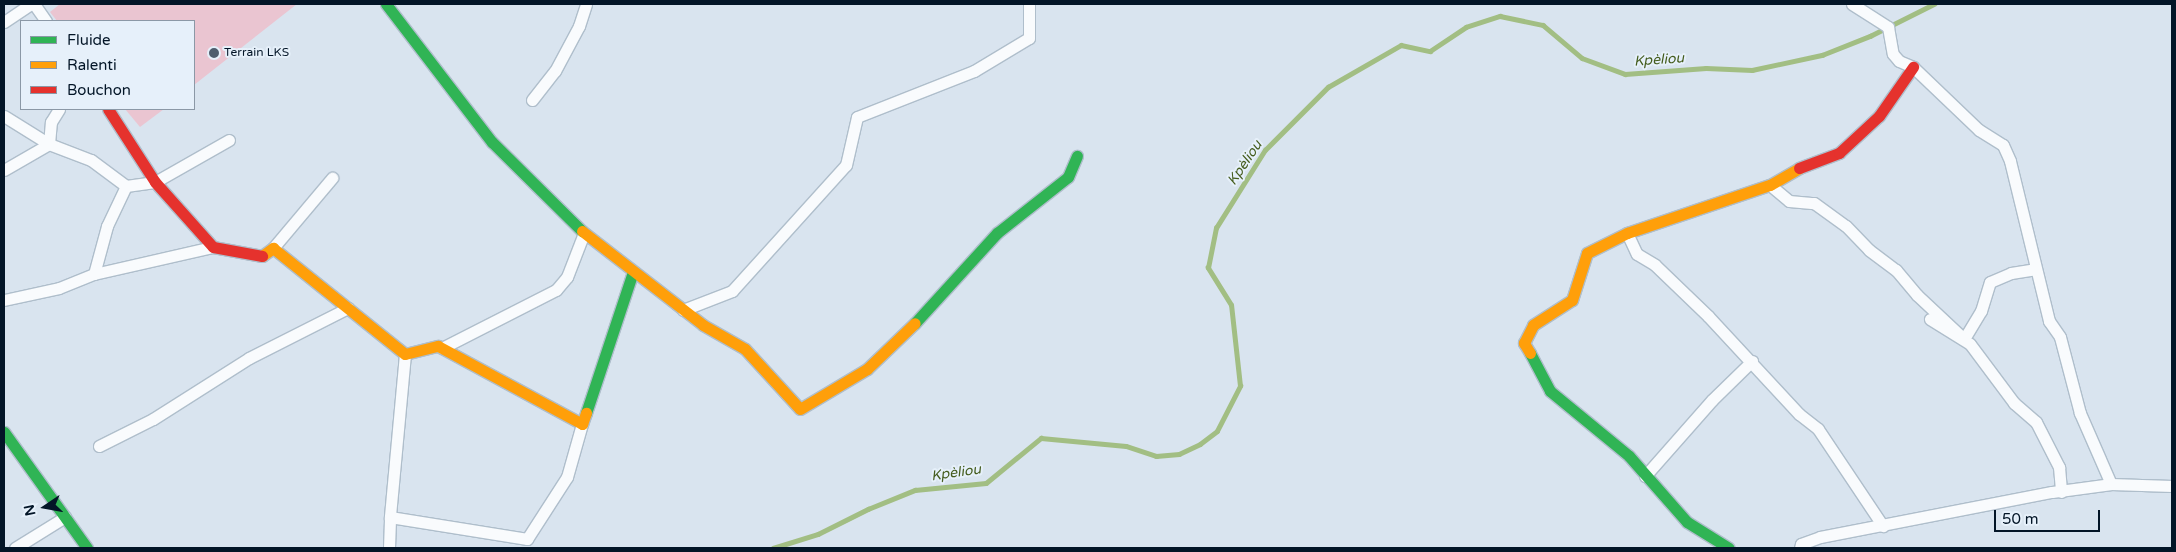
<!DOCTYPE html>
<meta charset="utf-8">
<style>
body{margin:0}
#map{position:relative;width:2176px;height:552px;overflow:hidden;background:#d9e4ef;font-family:"Varela Round",sans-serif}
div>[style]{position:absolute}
.green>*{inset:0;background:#eac5d1}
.stream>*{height:4.5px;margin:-2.25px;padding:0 2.25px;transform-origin:2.25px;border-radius:2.25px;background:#a2be83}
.roads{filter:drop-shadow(1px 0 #afbecb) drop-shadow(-1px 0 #afbecb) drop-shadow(0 1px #afbecb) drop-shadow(0 -1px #afbecb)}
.street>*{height:11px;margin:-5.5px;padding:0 5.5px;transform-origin:5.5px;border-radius:5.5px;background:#f9fbfd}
.fast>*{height:11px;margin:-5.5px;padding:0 5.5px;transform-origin:5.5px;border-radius:5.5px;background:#30b455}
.slow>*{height:11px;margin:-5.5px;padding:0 5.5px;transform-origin:5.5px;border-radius:5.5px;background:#ff9f0a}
.jam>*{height:11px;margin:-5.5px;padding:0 5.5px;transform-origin:5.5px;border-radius:5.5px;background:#e5322d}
.dots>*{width:14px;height:14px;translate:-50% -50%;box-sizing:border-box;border:2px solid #e6f0fa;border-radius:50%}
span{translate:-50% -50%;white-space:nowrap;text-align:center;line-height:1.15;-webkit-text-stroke:4px #e6f0fa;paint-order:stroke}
.poi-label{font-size:12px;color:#031527}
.left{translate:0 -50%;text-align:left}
.water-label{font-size:14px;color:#445c1d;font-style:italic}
.frame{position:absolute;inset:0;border:5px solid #031527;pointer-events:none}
.legend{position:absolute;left:20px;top:20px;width:175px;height:90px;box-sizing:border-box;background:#e6f0fa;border:1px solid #8b98a6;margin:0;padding:6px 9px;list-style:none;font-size:15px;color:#031527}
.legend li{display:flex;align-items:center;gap:10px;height:25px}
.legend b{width:25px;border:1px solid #8b98a6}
.north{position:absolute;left:20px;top:482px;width:50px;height:50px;-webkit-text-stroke:4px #e6f0fa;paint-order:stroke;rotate:258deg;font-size:14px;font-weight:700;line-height:20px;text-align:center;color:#031527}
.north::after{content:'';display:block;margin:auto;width:18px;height:22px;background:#031527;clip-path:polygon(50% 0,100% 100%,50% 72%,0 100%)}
.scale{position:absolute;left:1994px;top:510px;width:106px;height:22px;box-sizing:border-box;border:2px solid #031527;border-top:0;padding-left:6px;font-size:15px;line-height:18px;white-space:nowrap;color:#031527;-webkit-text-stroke:4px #e6f0fa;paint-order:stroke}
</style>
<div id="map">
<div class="green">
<div style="clip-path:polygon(60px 4px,297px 4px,194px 85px,194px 21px,57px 21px,50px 12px)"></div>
<div style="clip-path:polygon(125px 109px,164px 109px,140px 127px)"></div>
</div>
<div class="stream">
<div style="left:773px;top:548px;width:47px;rotate:-17.3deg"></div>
<div style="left:818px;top:534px;width:56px;rotate:-26.6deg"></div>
<div style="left:868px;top:509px;width:51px;rotate:-22deg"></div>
<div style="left:915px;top:490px;width:71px;rotate:-5.6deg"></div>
<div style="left:986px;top:483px;width:71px;rotate:-39.3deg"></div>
<div style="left:1041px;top:438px;width:85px;rotate:5.4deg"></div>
<div style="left:1126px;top:446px;width:32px;rotate:18deg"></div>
<div style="left:1156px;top:456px;width:23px;rotate:-5deg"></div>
<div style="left:1179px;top:454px;width:23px;rotate:-25deg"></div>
<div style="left:1200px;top:444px;width:21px;rotate:-37deg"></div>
<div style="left:1217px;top:431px;width:51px;rotate:-62.9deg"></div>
<div style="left:1240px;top:386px;width:81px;rotate:-96.3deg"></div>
<div style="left:1231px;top:305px;width:44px;rotate:-121.9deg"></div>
<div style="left:1208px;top:268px;width:41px;rotate:-78.7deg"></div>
<div style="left:1216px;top:228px;width:92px;rotate:-57.9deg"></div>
<div style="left:1265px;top:150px;width:89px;rotate:-45deg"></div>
<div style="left:1328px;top:87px;width:84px;rotate:-29.9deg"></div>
<div style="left:1401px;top:45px;width:30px;rotate:12deg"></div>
<div style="left:1430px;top:51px;width:43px;rotate:-33.7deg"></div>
<div style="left:1466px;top:27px;width:36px;rotate:-18deg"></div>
<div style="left:1500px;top:16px;width:44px;rotate:11.8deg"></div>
<div style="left:1543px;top:25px;width:51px;rotate:40.2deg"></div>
<div style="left:1582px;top:58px;width:46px;rotate:20.4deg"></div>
<div style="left:1625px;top:74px;width:81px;rotate:-4.2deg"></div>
<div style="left:1706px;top:68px;width:46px;rotate:2.5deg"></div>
<div style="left:1752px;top:70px;width:72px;rotate:-12.1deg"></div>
<div style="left:1822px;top:55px;width:52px;rotate:-21.6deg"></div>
<div style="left:1870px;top:36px;width:72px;rotate:-26.6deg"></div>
</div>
<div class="roads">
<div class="street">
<div style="left:34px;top:4px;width:21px;rotate:55deg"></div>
<div style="left:1852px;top:4px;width:43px;rotate:32.6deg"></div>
<div style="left:1888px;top:27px;width:27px;rotate:80deg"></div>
<div style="left:1893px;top:54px;width:9px;rotate:49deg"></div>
<div style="left:1899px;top:61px;width:15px;rotate:23deg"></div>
<div style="left:1913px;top:67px;width:91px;rotate:43.7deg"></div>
<div style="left:1979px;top:130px;width:28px;rotate:32deg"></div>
<div style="left:2003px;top:145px;width:17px;rotate:66deg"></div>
<div style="left:2010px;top:161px;width:165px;rotate:76.3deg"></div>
<div style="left:2049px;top:321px;width:19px;rotate:55deg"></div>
<div style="left:2060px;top:337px;width:79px;rotate:75.3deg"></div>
<div style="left:2080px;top:413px;width:77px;rotate:66.4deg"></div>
<div style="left:4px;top:22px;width:32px;rotate:-34deg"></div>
<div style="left:532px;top:100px;width:37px;rotate:-52deg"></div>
<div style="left:555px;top:71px;width:51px;rotate:-61.9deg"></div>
<div style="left:579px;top:26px;width:23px;rotate:-72deg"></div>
<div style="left:4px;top:116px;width:53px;rotate:31.9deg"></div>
<div style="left:49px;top:144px;width:45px;rotate:20.9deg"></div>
<div style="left:91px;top:160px;width:44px;rotate:36.6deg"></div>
<div style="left:126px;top:186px;width:29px;rotate:-8deg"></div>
<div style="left:155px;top:182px;width:85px;rotate:-29.6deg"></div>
<div style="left:49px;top:144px;width:22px;rotate:-85deg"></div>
<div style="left:51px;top:122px;width:15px;rotate:-58deg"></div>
<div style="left:4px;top:170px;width:52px;rotate:-30deg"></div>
<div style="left:1770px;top:185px;width:25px;rotate:40deg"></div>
<div style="left:1789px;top:201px;width:25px;rotate:5deg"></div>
<div style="left:1814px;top:203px;width:39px;rotate:36deg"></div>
<div style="left:1846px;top:226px;width:33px;rotate:46deg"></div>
<div style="left:1869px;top:250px;width:34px;rotate:37deg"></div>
<div style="left:1896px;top:270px;width:33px;rotate:50deg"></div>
<div style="left:1917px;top:295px;width:64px;rotate:43.1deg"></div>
<div style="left:1964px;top:339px;width:33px;rotate:-59deg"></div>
<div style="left:1981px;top:311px;width:30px;rotate:-73deg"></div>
<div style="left:1990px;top:282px;width:23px;rotate:-23deg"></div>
<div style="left:2011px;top:273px;width:24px;rotate:-9deg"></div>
<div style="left:1627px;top:233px;width:23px;rotate:65deg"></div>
<div style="left:1637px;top:254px;width:21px;rotate:31deg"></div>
<div style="left:1655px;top:265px;width:74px;rotate:43.9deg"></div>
<div style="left:1708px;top:316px;width:134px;rotate:47.1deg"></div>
<div style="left:1799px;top:414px;width:24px;rotate:38deg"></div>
<div style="left:1818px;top:429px;width:117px;rotate:56.2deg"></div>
<div style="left:273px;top:248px;width:92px;rotate:-49.9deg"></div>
<div style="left:94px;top:274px;width:50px;rotate:-74.8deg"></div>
<div style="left:107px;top:226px;width:44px;rotate:-64.6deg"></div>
<div style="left:4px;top:300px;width:56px;rotate:-12.3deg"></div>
<div style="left:59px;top:288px;width:38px;rotate:-22deg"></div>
<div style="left:94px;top:274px;width:122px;rotate:-12.8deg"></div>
<div style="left:683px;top:310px;width:53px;rotate:-21.2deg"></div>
<div style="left:732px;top:291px;width:170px;rotate:-47.9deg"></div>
<div style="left:846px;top:165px;width:49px;rotate:-77.1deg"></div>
<div style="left:857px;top:117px;width:126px;rotate:-21.5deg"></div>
<div style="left:974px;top:71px;width:64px;rotate:-31deg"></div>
<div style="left:1029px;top:38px;width:34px;rotate:-90deg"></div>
<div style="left:1930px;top:319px;width:47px;rotate:32deg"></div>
<div style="left:1970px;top:344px;width:74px;rotate:53.3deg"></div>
<div style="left:2014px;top:403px;width:29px;rotate:41deg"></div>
<div style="left:2036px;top:422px;width:51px;rotate:62.9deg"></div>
<div style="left:2059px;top:467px;width:25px;rotate:85deg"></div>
<div style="left:442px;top:348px;width:128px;rotate:-27deg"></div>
<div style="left:556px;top:290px;width:17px;rotate:-50deg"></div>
<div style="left:567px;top:277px;width:47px;rotate:-68.9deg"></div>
<div style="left:405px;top:354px;width:164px;rotate:95.3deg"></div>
<div style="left:390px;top:517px;width:139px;rotate:9.1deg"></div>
<div style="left:527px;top:539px;width:74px;rotate:-57.2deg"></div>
<div style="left:567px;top:477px;width:55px;rotate:-74.2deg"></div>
<div style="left:99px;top:446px;width:60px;rotate:-26.6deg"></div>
<div style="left:153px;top:419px;width:114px;rotate:-32.4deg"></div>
<div style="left:249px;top:358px;width:111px;rotate:-26.8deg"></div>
<div style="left:1645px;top:476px;width:101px;rotate:-48.6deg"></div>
<div style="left:1712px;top:400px;width:56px;rotate:-44.3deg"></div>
<div style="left:15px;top:548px;width:59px;rotate:-31.8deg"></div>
<div style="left:389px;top:548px;width:31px;rotate:-88deg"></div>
<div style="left:1800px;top:548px;width:4px;rotate:-76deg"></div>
<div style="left:1801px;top:544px;width:20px;rotate:-20deg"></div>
<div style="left:1820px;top:537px;width:236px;rotate:-11deg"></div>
<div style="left:2052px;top:492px;width:60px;rotate:-7.7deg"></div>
<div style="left:2111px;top:484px;width:61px;rotate:1.9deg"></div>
</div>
<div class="fast">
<div style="left:386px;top:4px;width:174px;rotate:52.5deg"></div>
<div style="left:492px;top:142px;width:127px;rotate:44.7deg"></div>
<div style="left:915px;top:323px;width:122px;rotate:-47.7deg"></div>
<div style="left:997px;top:233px;width:90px;rotate:-38.3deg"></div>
<div style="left:1068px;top:177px;width:23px;rotate:-67deg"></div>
<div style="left:1530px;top:353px;width:43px;rotate:62.2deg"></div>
<div style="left:1550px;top:391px;width:102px;rotate:39.4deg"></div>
<div style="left:1629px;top:456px;width:88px;rotate:48.7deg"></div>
<div style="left:1687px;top:522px;width:49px;rotate:31.8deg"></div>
<div style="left:586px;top:413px;width:149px;rotate:-71.6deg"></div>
<div style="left:4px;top:432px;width:143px;rotate:54.4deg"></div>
</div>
<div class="slow">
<div style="left:582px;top:231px;width:153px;rotate:37.8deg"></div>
<div style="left:703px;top:325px;width:48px;rotate:29.7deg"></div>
<div style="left:745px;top:349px;width:81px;rotate:47.5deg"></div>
<div style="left:800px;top:409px;width:78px;rotate:-30.8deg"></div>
<div style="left:867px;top:369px;width:66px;rotate:-43.8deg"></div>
<div style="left:262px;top:256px;width:14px;rotate:-36deg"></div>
<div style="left:273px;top:248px;width:169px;rotate:38.8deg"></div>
<div style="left:405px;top:354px;width:34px;rotate:-14deg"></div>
<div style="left:438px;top:346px;width:164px;rotate:28.4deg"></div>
<div style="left:582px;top:424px;width:12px;rotate:-70deg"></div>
<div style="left:1530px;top:353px;width:12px;rotate:-121deg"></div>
<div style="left:1524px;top:343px;width:20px;rotate:-63deg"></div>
<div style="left:1533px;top:325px;width:46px;rotate:-32.7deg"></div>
<div style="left:1572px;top:300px;width:49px;rotate:-72.3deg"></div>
<div style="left:1587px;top:253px;width:45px;rotate:-26.6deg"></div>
<div style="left:1627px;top:233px;width:151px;rotate:-18.6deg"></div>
<div style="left:1770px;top:185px;width:34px;rotate:-30deg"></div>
</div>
<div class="jam">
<div style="left:108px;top:109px;width:87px;rotate:57.2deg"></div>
<div style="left:155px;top:182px;width:87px;rotate:48.3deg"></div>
<div style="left:213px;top:247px;width:50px;rotate:10.4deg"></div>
<div style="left:1799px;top:168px;width:43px;rotate:-20.6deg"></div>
<div style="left:1839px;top:153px;width:54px;rotate:-42.8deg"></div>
<div style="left:1879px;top:116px;width:60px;rotate:-55.2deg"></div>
</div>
</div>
<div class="dots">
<div style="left:214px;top:53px;background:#4e5d6d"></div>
</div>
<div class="poi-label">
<span class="left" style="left:224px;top:53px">Terrain LKS</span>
</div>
<div class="water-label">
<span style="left:1659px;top:60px;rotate:-4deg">Kpèliou</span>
<span style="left:1245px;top:163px;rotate:-56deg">Kpèliou</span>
<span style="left:956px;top:473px;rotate:-8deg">Kpèliou</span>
</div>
<div class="frame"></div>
<ul class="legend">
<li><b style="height:6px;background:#30b455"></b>Fluide</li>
<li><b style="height:6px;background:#ff9f0a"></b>Ralenti</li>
<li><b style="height:6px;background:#e5322d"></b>Bouchon</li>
</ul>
<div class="north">N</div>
<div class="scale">50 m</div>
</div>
